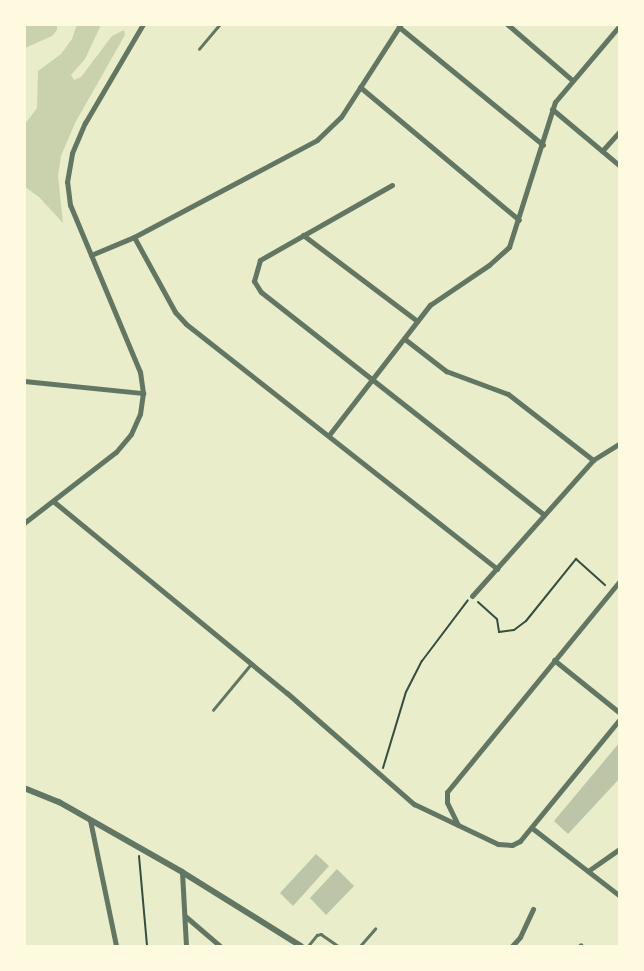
<!DOCTYPE html>
<style>
body{margin:0}
#map{position:relative;width:644px;height:971px;overflow:hidden;background:#e9edc9;font-family:Mulish,sans-serif}
div>[style]{position:absolute}
.green>*{inset:0;background:#cad2ad}
.building>*{inset:0;background:#bcc5a7}
.path>*{height:2px;margin:-1px;padding:0 1px;transform-origin:1px;border-radius:1px;background:#344e41}
.service>*{height:2.5px;margin:-1.25px;padding:0 1.25px;transform-origin:1.25px;border-radius:1.25px;background:#617663}
.minor>*{height:5px;margin:-2.5px;padding:0 2.5px;transform-origin:2.5px;border-radius:2.5px;background:#617663}
.tertiary>*{height:6px;margin:-3px;padding:0 3px;transform-origin:3px;border-radius:3px;background:#617663}
span{translate:-50% -50%;white-space:nowrap;text-align:center;line-height:1.15;-webkit-text-stroke:5px #fefae0;paint-order:stroke}
.frame{position:absolute;inset:0;border:26px solid #fefae0;pointer-events:none}
</style>
<div id="map">
<div class="green">
<div style="clip-path:polygon(25px 24px,57px 25px,57px 30px,52px 36px,25px 48px)"></div>
<div style="clip-path:polygon(77px 24px,101px 25px,85px 59px,71px 75px,74px 80px,81px 77px,112px 36px,124px 30px,125px 35px,75px 123px,61px 156px,58px 176px,63px 223px,39px 197px,25px 187px,25px 124px,37px 108px,38px 71px,61px 54px,72px 39px)"></div>
</div>
<div class="building">
<div style="clip-path:polygon(620px 742px,620px 778px,568px 834px,554px 821px)"></div>
<div style="clip-path:polygon(316px 854px,329px 866px,293px 906px,280px 893px)"></div>
<div style="clip-path:polygon(337px 869px,354px 886px,326px 915px,310px 898px)"></div>
</div>
<div class="path">
<div style="left:478px;top:602px;width:25px;rotate:42deg"></div>
<div style="left:497px;top:619px;width:13px;rotate:81deg"></div>
<div style="left:499px;top:632px;width:15px;rotate:-8deg"></div>
<div style="left:514px;top:630px;width:15px;rotate:-37deg"></div>
<div style="left:526px;top:621px;width:80px;rotate:-51.1deg"></div>
<div style="left:576px;top:559px;width:39px;rotate:42deg"></div>
<div style="left:383px;top:768px;width:79px;rotate:-73.2deg"></div>
<div style="left:406px;top:692px;width:35px;rotate:-63deg"></div>
<div style="left:422px;top:661px;width:76px;rotate:-53deg"></div>
<div style="left:139px;top:856px;width:90px;rotate:84.9deg"></div>
</div>
<div class="service">
<div style="left:199px;top:49px;width:33px;rotate:-50deg"></div>
<div style="left:213px;top:710px;width:60px;rotate:-50.4deg"></div>
<div style="left:308px;top:946px;width:14px;rotate:-51deg"></div>
<div style="left:317px;top:935px;width:4px;rotate:-14deg"></div>
<div style="left:321px;top:934px;width:21px;rotate:35deg"></div>
<div style="left:360px;top:946px;width:23px;rotate:-49deg"></div>
</div>
<div class="minor">
<div style="left:507px;top:24px;width:86px;rotate:40.7deg"></div>
<div style="left:399px;top:27px;width:186px;rotate:39.3deg"></div>
<div style="left:360px;top:87px;width:207px;rotate:39.9deg"></div>
<div style="left:552px;top:109px;width:89px;rotate:40deg"></div>
<div style="left:602px;top:151px;width:27px;rotate:-48deg"></div>
<div style="left:392px;top:185px;width:152px;rotate:150.4deg"></div>
<div style="left:260px;top:260px;width:22px;rotate:106deg"></div>
<div style="left:254px;top:281px;width:13px;rotate:58deg"></div>
<div style="left:261px;top:292px;width:359px;rotate:38.2deg"></div>
<div style="left:303px;top:235px;width:143px;rotate:37deg"></div>
<div style="left:134px;top:237px;width:85px;rotate:61.3deg"></div>
<div style="left:175px;top:312px;width:16px;rotate:47deg"></div>
<div style="left:186px;top:324px;width:396px;rotate:38.2deg"></div>
<div style="left:91px;top:255px;width:47px;rotate:-22.7deg"></div>
<div style="left:134px;top:237px;width:207px;rotate:-27.9deg"></div>
<div style="left:317px;top:140px;width:33px;rotate:-44deg"></div>
<div style="left:341px;top:117px;width:111px;rotate:-57.2deg"></div>
<div style="left:406px;top:340px;width:51px;rotate:37.8deg"></div>
<div style="left:446px;top:371px;width:66px;rotate:20.4deg"></div>
<div style="left:508px;top:394px;width:108px;rotate:37.8deg"></div>
<div style="left:24px;top:381px;width:120px;rotate:5.8deg"></div>
<div style="left:329px;top:435px;width:165px;rotate:-52.2deg"></div>
<div style="left:430px;top:305px;width:71px;rotate:-34.1deg"></div>
<div style="left:489px;top:265px;width:27px;rotate:-42deg"></div>
<div style="left:509px;top:247px;width:152px;rotate:-72.4deg"></div>
<div style="left:555px;top:102px;width:101px;rotate:-49.8deg"></div>
<div style="left:53px;top:501px;width:303px;rotate:39.4deg"></div>
<div style="left:287px;top:693px;width:169px;rotate:41.2deg"></div>
<div style="left:414px;top:804px;width:93px;rotate:25.5deg"></div>
<div style="left:498px;top:844px;width:14px;rotate:4deg"></div>
<div style="left:512px;top:845px;width:9px;rotate:-27deg"></div>
<div style="left:520px;top:841px;width:158px;rotate:-50.7deg"></div>
<div style="left:24px;top:523px;width:116px;rotate:-37.7deg"></div>
<div style="left:116px;top:452px;width:23px;rotate:-50deg"></div>
<div style="left:131px;top:434px;width:22px;rotate:-66deg"></div>
<div style="left:140px;top:414px;width:21px;rotate:-82deg"></div>
<div style="left:143px;top:393px;width:21px;rotate:-98deg"></div>
<div style="left:140px;top:372px;width:181px;rotate:-112.7deg"></div>
<div style="left:70px;top:205px;width:23px;rotate:-97deg"></div>
<div style="left:67px;top:182px;width:29px;rotate:-80deg"></div>
<div style="left:72px;top:153px;width:33px;rotate:-67deg"></div>
<div style="left:85px;top:123px;width:115px;rotate:-59.6deg"></div>
<div style="left:472px;top:596px;width:182px;rotate:-48.3deg"></div>
<div style="left:593px;top:460px;width:32px;rotate:-32deg"></div>
<div style="left:554px;top:660px;width:85px;rotate:38.8deg"></div>
<div style="left:90px;top:820px;width:129px;rotate:78.3deg"></div>
<div style="left:458px;top:825px;width:25px;rotate:-116deg"></div>
<div style="left:447px;top:802px;width:10px;rotate:-90deg"></div>
<div style="left:447px;top:792px;width:273px;rotate:-50.7deg"></div>
<div style="left:532px;top:828px;width:111px;rotate:37.7deg"></div>
<div style="left:588px;top:871px;width:39px;rotate:-35deg"></div>
<div style="left:182px;top:872px;width:74px;rotate:86.9deg"></div>
<div style="left:185px;top:916px;width:46px;rotate:40.6deg"></div>
<div style="left:512px;top:946px;width:12px;rotate:-48deg"></div>
<div style="left:520px;top:937px;width:31px;rotate:-65deg"></div>
<div style="left:580px;top:946px;width:1px;rotate:-45deg"></div>
</div>
<div class="tertiary">
<div style="left:24px;top:788px;width:38px;rotate:22deg"></div>
<div style="left:59px;top:802px;width:142px;rotate:29.6deg"></div>
<div style="left:182px;top:872px;width:140px;rotate:31.9deg"></div>
</div>
<div class="frame"></div>
</div>
